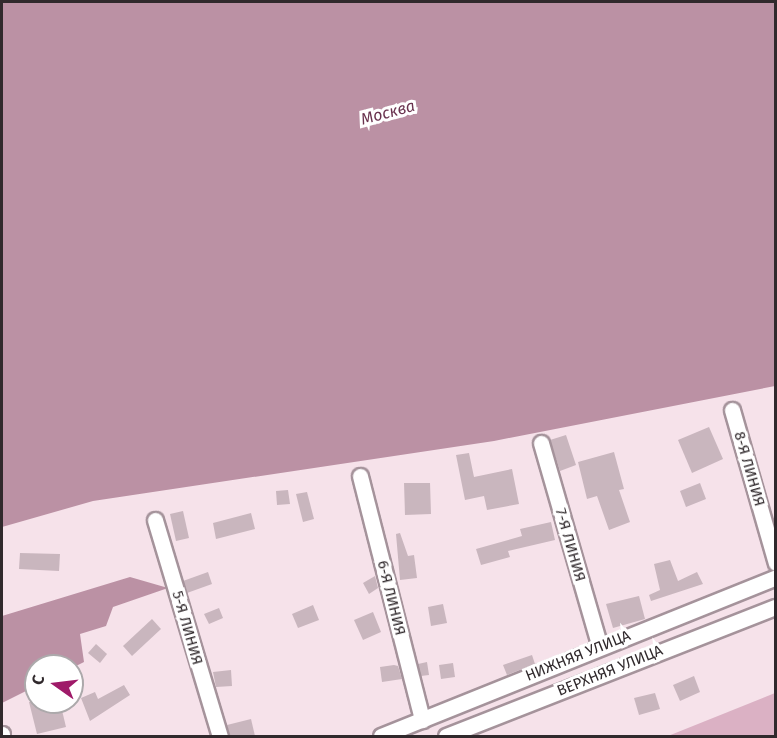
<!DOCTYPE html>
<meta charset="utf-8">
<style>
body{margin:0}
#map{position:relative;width:777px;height:738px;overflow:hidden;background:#f6e2ea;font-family:"Fira Sans",sans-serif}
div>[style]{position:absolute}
.green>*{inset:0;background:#dbb1c4}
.water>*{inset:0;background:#bb91a4}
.building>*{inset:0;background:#c9b6be}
.roads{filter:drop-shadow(2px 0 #a5939b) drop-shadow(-2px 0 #a5939b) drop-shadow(0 2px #a5939b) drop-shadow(0 -2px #a5939b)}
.minor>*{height:15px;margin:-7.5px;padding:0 7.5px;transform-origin:7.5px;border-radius:7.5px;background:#fff}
span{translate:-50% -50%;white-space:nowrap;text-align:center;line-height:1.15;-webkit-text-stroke:6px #fff;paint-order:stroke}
.street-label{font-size:15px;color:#30292c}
.water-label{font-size:16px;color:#6a334f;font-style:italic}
.frame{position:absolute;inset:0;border:3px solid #30292c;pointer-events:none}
.north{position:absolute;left:24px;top:654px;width:60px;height:60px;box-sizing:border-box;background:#fff;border:2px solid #aca9ab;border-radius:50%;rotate:284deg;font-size:16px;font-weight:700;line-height:24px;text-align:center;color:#30292c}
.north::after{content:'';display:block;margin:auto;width:21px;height:27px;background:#9f1a69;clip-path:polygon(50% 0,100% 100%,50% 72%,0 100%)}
</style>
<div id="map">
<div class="green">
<div style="clip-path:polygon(775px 693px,775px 736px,668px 736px)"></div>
</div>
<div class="water">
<div style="clip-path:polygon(2px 2px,775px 2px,775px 386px,494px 441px,93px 501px,2px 527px)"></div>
<div style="clip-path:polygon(130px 577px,168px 588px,113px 607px,106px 626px,80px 634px,84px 662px,72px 668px,36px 666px,36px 686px,2px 703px,2px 616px)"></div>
</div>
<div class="building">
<div style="clip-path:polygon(709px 427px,723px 459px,692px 473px,678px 440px)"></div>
<div style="clip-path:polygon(566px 435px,576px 465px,560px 471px,550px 440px)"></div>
<div style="clip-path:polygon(614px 452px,624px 489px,619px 490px,630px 522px,609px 530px,597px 496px,587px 499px,578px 462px)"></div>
<div style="clip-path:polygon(469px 453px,474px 477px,512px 469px,519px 504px,487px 510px,484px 496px,465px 500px,456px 455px)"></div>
<div style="clip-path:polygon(404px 483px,430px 483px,431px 514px,405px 515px)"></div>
<div style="clip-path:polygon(700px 483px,706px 499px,686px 507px,680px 491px)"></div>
<div style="clip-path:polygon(288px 490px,290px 504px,277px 505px,276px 491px)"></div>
<div style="clip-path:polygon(307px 492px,314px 519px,303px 522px,296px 494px)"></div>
<div style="clip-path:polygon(183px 511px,189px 538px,176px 541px,170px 514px)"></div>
<div style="clip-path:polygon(251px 513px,255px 529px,216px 539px,213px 523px)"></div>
<div style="clip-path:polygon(551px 522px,555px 540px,508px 551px,510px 557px,481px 565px,476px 549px,522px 536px,520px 529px)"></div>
<div style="clip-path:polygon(400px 533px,408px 556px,414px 555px,417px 578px,400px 580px,396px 534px)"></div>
<div style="clip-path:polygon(20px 553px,60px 554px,59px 571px,19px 569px)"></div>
<div style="clip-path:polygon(670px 560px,678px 581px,697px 572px,703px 584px,651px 601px,649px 595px,660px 590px,654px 564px)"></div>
<div style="clip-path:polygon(208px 572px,212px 584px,187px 593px,183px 581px)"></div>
<div style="clip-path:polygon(375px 576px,378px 588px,369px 594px,363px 583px)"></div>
<div style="clip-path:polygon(639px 596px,645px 619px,613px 628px,606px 604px)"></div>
<div style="clip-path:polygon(443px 604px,447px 623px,431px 626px,428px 607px)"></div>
<div style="clip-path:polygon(313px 605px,319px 620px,298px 628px,292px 614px)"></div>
<div style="clip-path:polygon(219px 608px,223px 618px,209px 624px,204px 614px)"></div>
<div style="clip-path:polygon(373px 612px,381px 632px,363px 640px,354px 620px)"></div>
<div style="clip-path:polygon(152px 619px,161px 629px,132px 656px,123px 646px)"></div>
<div style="clip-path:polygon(96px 644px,107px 654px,100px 663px,88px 653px)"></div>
<div style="clip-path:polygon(532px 655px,535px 664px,507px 675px,503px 665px)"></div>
<div style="clip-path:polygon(427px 662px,429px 675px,421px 676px,418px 664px)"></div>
<div style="clip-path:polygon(453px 663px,455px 677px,441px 679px,439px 665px)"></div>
<div style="clip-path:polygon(394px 665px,398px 666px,402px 679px,382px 682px,380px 667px)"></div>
<div style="clip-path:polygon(231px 670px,232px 686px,216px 687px,213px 672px)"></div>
<div style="clip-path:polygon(694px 676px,700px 692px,680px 701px,673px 685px)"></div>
<div style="clip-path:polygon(124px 685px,130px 695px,90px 721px,81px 698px,95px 692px,98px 699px)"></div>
<div style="clip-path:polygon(655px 693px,660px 709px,639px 715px,634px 698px)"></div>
<div style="clip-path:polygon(29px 702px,60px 702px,66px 727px,37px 734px)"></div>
<div style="clip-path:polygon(251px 719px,255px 736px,230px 736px,227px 725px)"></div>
</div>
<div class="roads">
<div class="minor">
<div style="left:732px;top:410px;width:159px;rotate:74deg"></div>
<div style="left:541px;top:443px;width:212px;rotate:73.9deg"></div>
<div style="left:360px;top:476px;width:252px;rotate:75.7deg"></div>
<div style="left:155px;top:520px;width:226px;rotate:73.3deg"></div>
<div style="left:2px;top:734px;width:2px;rotate:90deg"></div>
<div style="left:381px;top:736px;width:426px;rotate:-21.9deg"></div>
<div style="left:446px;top:736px;width:354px;rotate:-21.4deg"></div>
</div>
</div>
<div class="street-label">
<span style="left:749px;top:469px;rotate:74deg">8-Я ЛИНИЯ</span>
<span style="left:570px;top:545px;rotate:74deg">7-Я ЛИНИЯ</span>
<span style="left:391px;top:598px;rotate:76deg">6-Я ЛИНИЯ</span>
<span style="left:187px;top:628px;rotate:74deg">5-Я ЛИНИЯ</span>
<span style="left:578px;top:656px;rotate:-22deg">НИЖНЯЯ УЛИЦА</span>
<span style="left:610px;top:671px;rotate:-22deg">ВЕРХНЯЯ УЛИЦА</span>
</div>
<div class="water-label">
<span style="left:388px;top:113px;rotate:-15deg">Москва</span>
</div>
<div class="frame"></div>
<div class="north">С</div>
</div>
